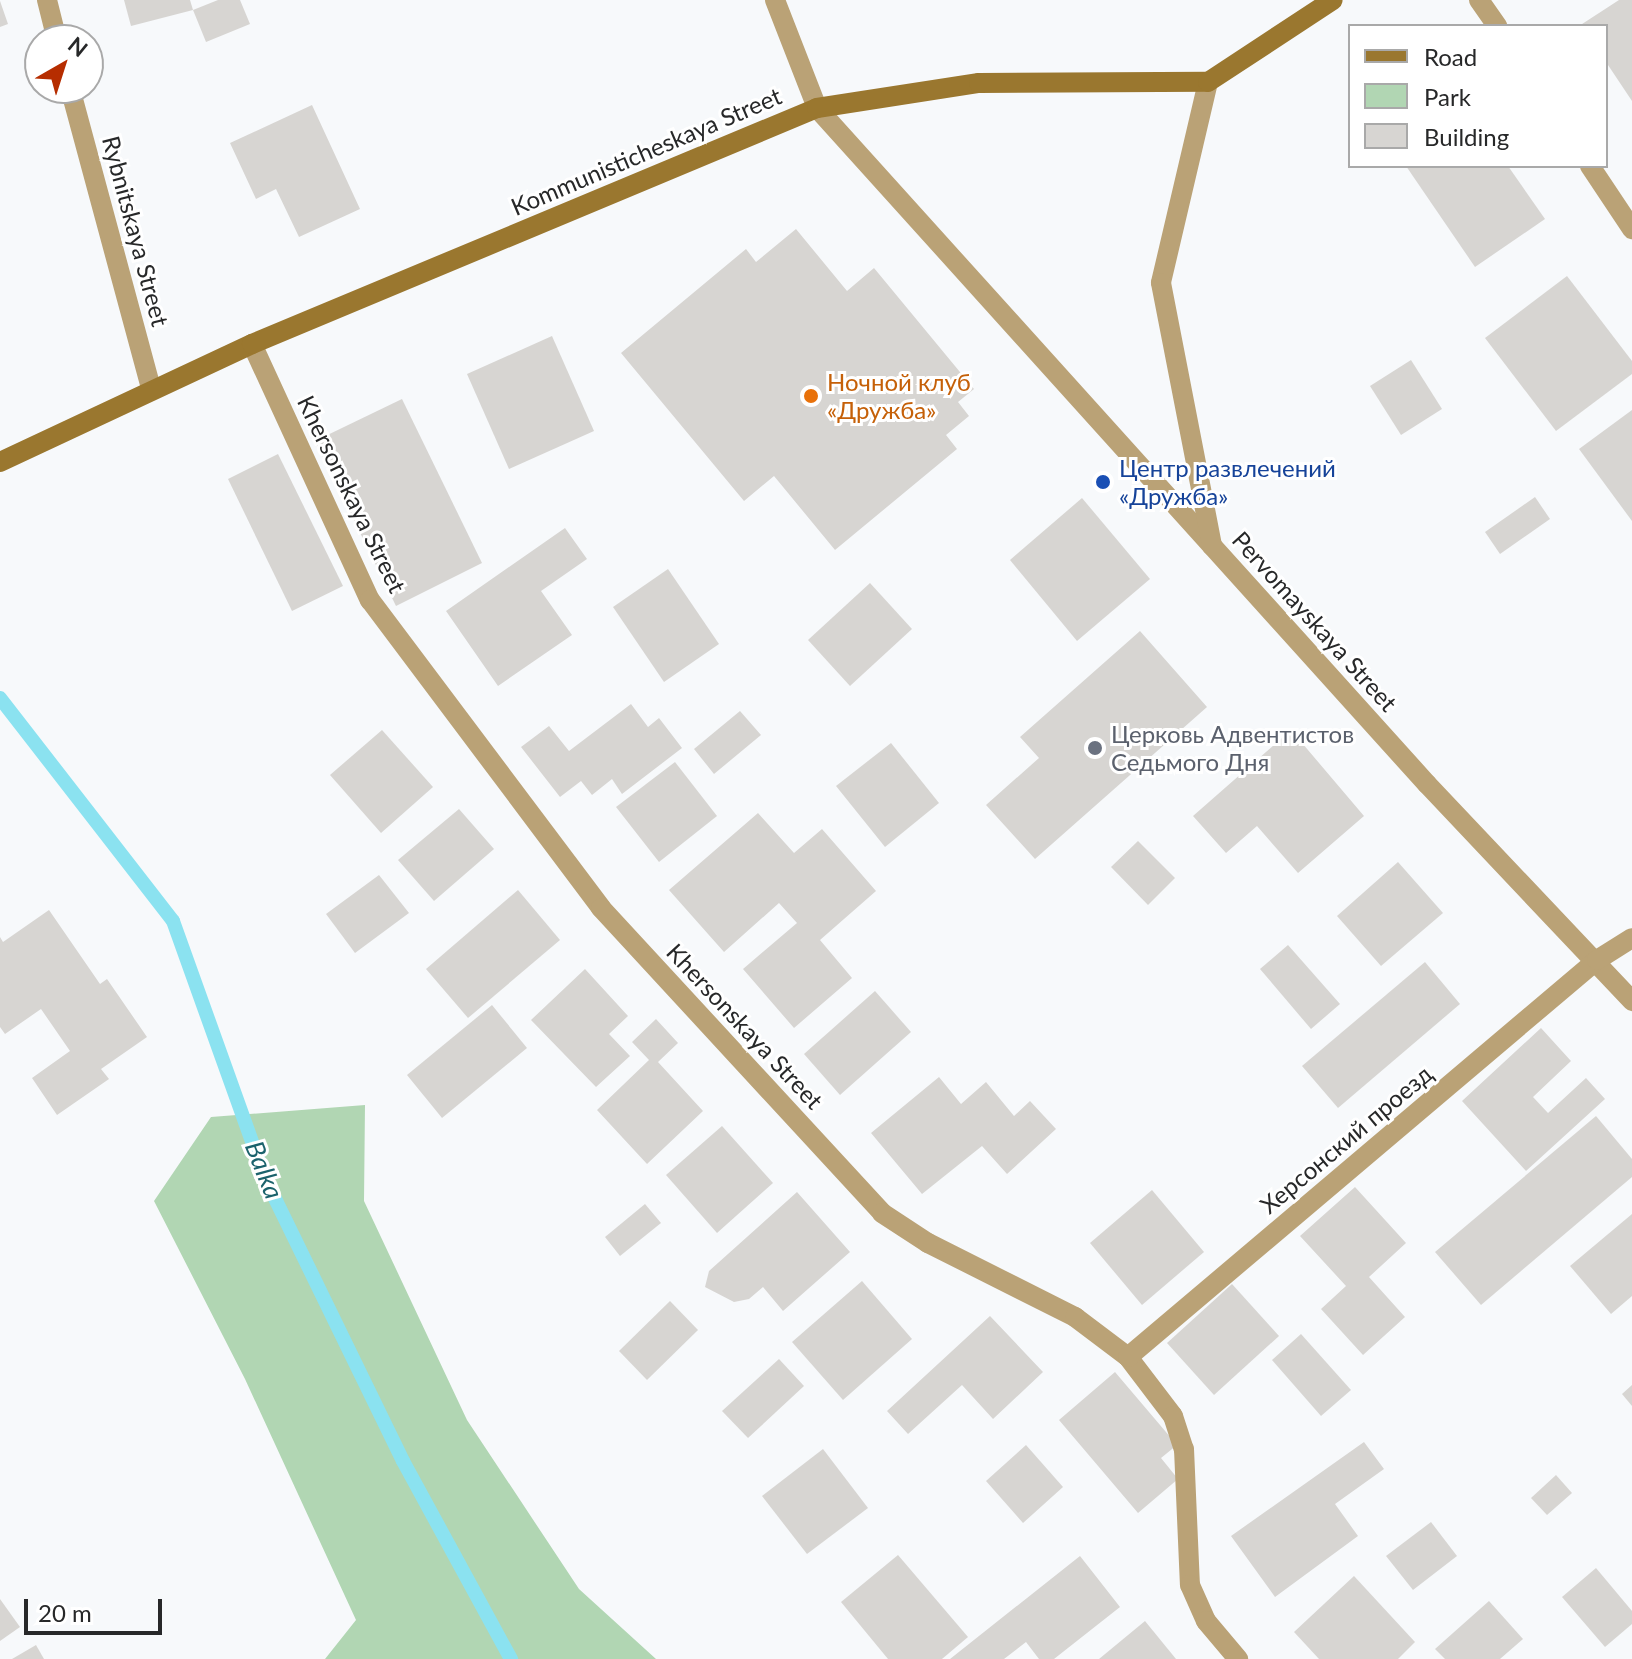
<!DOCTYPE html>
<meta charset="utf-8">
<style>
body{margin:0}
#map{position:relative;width:1632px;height:1659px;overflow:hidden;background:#f7f9fb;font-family:Lato,sans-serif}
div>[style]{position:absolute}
.green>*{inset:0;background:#b1d6b3}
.stream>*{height:14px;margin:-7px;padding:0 7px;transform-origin:7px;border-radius:7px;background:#8be2f0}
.building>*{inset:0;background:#d7d5d2}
.street>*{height:20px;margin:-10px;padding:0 10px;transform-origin:10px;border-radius:10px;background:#baa276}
.secondary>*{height:20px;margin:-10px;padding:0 10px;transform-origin:10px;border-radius:10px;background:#9a772f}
.dots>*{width:22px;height:22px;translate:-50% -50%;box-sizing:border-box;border:4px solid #fff;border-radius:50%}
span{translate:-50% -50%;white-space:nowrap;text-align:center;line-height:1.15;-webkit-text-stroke:6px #fff;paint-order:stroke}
.street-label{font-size:24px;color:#272829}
.food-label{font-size:24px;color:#c56008}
.left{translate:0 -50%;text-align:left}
.transit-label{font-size:24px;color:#164399}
.worship-label{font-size:24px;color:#5b616d}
.water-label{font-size:26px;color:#1b626c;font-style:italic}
.legend{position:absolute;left:1348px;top:24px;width:260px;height:144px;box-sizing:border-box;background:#fff;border:2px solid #a9a9a9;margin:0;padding:10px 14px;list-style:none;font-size:24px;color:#272829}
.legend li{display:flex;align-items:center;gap:16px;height:40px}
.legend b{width:40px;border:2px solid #a9a9a9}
.north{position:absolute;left:24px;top:24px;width:80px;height:80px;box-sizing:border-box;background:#fff;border:2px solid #a9a9a9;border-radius:50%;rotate:39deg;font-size:22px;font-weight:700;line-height:32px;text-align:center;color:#272829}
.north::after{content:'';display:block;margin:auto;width:28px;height:36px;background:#b62d00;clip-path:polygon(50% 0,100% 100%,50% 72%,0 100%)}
.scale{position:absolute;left:24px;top:1599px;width:138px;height:36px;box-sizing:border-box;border:4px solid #272829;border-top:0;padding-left:10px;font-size:24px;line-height:28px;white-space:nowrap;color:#272829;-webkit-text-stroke:6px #fff;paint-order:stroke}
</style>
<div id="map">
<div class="green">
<div style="clip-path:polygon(365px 1105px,364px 1201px,467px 1420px,579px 1589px,656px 1659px,325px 1659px,356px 1620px,245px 1379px,154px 1201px,211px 1117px)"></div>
</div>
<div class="stream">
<div style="left:0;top:698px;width:282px;rotate:52.2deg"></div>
<div style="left:173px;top:921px;width:273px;rotate:70.3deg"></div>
<div style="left:265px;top:1178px;width:315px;rotate:64deg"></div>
<div style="left:403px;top:1461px;width:226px;rotate:61.4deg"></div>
</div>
<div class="building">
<div style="clip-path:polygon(124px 0,190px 0,193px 10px,131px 26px)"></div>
<div style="clip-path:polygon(218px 0,240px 0,250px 24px,206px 42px,193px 10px)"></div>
<div style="clip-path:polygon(1619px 0,1632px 0,1632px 101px,1606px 62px,1606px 26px,1579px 26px)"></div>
<div style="clip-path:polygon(0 1px,8px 24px,0 27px)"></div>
<div style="clip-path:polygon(312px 105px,360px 209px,299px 237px,276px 189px,256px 199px,230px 143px)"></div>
<div style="clip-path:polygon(1406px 166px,1508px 166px,1545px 219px,1475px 267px)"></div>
<div style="clip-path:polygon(796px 229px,847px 291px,874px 268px,974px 389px,958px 402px,969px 416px,946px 435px,957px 449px,835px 550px,774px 476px,744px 501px,621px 353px,746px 249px,756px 262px)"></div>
<div style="clip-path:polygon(1567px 276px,1632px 361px,1632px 374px,1556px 431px,1485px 338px)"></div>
<div style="clip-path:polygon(552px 336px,594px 431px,509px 469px,467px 374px)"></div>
<div style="clip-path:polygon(1411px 360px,1442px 409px,1401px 435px,1370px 386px)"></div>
<div style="clip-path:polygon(402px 399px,482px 563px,396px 606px,315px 441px)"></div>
<div style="clip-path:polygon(1632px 410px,1632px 521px,1579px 449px)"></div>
<div style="clip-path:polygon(278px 454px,343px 586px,292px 611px,228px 479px)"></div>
<div style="clip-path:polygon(1535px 497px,1550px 519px,1500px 554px,1485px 532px)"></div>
<div style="clip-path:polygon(1082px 498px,1150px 579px,1077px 641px,1010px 560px)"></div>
<div style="clip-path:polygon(565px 528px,587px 559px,541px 591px,572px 635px,498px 686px,446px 611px)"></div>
<div style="clip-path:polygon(668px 569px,719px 644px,664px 682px,613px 607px)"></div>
<div style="clip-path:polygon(870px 583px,912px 629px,850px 686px,808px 640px)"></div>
<div style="clip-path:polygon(1140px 631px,1207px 707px,1035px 859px,986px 805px,1039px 758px,1020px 737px)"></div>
<div style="clip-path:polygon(631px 704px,648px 727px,659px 718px,682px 748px,622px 794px,612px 779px,592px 795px,581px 781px,560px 797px,521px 747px,549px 726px,569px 751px)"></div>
<div style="clip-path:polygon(740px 711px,761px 735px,714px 774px,694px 749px)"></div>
<div style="clip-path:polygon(382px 730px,433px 787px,381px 833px,330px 775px)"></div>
<div style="clip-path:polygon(1291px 730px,1364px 816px,1298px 873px,1257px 826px,1226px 853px,1193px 816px)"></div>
<div style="clip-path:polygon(891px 743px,939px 803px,885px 847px,836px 786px)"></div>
<div style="clip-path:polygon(675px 762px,717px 816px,659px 862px,616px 807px)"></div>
<div style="clip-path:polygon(459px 809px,494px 849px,434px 901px,398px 860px)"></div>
<div style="clip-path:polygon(758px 813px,794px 853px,822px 829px,876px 891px,820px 940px,852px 978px,794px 1028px,743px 969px,797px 923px,779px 903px,724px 952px,669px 890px)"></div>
<div style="clip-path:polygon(1138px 841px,1175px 878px,1148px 905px,1111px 867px)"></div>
<div style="clip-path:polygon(1398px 862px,1443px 913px,1381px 966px,1337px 916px)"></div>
<div style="clip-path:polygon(379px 875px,409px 913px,355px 953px,326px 914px)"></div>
<div style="clip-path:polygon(518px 890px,560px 940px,468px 1018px,426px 969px)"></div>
<div style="clip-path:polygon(49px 910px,100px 984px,107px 979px,147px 1037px,101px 1069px,109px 1079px,57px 1115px,32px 1078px,70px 1051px,41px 1009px,5px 1034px,0 1027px,0 937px,3px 942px)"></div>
<div style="clip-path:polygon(1288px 945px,1340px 1004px,1311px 1029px,1260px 969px)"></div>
<div style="clip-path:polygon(1425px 962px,1460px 1004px,1338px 1108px,1302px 1066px)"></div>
<div style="clip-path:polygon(585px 969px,628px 1016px,609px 1034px,630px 1056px,596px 1087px,531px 1020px)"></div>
<div style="clip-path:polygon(875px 991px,911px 1032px,840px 1095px,804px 1054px)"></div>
<div style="clip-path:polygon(492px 1005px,527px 1048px,442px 1118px,407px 1075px)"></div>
<div style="clip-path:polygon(656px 1019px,678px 1043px,658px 1062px,703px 1111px,647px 1164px,597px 1110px,649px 1060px,632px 1042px)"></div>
<div style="clip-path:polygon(1541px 1028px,1571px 1061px,1533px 1097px,1548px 1113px,1586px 1078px,1605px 1099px,1526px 1171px,1462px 1101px)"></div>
<div style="clip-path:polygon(939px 1077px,961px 1104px,986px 1082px,1014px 1116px,1030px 1101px,1056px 1129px,1007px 1174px,982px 1146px,922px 1194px,871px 1133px)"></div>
<div style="clip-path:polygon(1596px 1116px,1632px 1159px,1632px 1177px,1481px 1305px,1435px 1252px)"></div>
<div style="clip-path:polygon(722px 1126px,773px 1183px,717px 1233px,666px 1175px)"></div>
<div style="clip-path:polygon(1355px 1187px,1406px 1243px,1369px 1277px,1405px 1317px,1363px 1355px,1321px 1309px,1346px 1286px,1300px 1236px)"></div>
<div style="clip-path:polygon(1152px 1190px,1204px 1252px,1142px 1305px,1090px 1243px)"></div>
<div style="clip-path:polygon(797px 1192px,850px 1252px,783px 1311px,763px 1287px,749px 1299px,734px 1302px,705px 1287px,709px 1271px)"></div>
<div style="clip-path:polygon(645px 1204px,661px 1223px,620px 1256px,605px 1237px)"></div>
<div style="clip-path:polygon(1632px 1214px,1632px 1296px,1611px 1314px,1570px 1266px)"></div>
<div style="clip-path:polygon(862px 1281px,912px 1339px,843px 1400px,792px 1342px)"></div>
<div style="clip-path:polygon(1232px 1284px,1279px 1336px,1214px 1395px,1167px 1343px)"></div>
<div style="clip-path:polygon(670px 1301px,698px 1330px,647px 1380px,619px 1351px)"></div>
<div style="clip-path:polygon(990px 1316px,1043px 1372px,993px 1419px,962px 1385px,908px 1434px,887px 1411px)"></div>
<div style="clip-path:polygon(1301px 1334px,1351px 1390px,1321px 1416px,1272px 1360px)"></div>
<div style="clip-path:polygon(779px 1359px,804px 1386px,748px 1438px,722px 1411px)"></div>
<div style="clip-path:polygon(1115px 1372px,1177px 1445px,1161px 1458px,1178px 1479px,1138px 1513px,1059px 1420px)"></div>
<div style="clip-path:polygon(1632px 1385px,1632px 1406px,1622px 1394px)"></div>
<div style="clip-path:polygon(1364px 1442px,1384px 1469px,1335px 1504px,1358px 1536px,1275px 1597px,1231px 1536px)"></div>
<div style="clip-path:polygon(1026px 1445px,1063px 1487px,1023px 1523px,986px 1481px)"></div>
<div style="clip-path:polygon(823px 1449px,868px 1508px,807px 1554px,762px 1496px)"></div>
<div style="clip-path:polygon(1556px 1475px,1572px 1493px,1547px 1515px,1531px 1498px)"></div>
<div style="clip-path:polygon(1431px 1522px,1457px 1556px,1413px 1590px,1386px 1556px)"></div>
<div style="clip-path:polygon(898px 1555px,968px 1637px,942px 1659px,888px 1659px,841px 1602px)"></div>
<div style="clip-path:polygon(1080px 1556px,1120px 1607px,1054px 1659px,1039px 1659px,1026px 1642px,1004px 1659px,950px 1659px)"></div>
<div style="clip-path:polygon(1596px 1568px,1632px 1611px,1632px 1624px,1605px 1647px,1562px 1597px)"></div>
<div style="clip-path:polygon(1354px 1576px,1415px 1642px,1398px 1659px,1319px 1659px,1294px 1632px)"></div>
<div style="clip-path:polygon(0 1599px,20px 1627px,0 1641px)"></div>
<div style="clip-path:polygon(1489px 1601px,1523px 1639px,1500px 1659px,1445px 1659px,1435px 1649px)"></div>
<div style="clip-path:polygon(1145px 1621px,1176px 1659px,1099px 1659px)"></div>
<div style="clip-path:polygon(36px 1645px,44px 1659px,12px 1659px)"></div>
</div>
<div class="street">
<div style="left:47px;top:0;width:41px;rotate:76deg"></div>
<div style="left:775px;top:0;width:116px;rotate:68.7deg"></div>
<div style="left:817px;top:108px;width:911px;rotate:47.94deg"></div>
<div style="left:1427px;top:784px;width:299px;rotate:46.6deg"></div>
<div style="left:1479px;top:0;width:32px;rotate:55deg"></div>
<div style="left:1208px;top:82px;width:206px;rotate:103.2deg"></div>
<div style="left:1161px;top:283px;width:268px;rotate:79deg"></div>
<div style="left:70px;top:88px;width:311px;rotate:74.9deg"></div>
<div style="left:1590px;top:166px;width:76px;rotate:56.3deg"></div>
<div style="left:252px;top:344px;width:282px;rotate:65.3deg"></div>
<div style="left:370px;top:600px;width:385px;rotate:53.1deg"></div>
<div style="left:601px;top:908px;width:415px;rotate:47.3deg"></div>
<div style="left:882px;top:1213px;width:55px;rotate:33.1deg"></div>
<div style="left:928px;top:1243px;width:165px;rotate:26.7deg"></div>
<div style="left:1075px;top:1317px;width:66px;rotate:37deg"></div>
<div style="left:1128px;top:1357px;width:74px;rotate:52.7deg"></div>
<div style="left:1173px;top:1416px;width:35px;rotate:72deg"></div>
<div style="left:1184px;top:1449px;width:136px;rotate:87.5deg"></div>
<div style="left:1190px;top:1585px;width:39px;rotate:66deg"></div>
<div style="left:1206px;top:1621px;width:50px;rotate:49.9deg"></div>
<div style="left:1128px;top:1357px;width:614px;rotate:-40.25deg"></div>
<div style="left:1597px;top:960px;width:41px;rotate:-32.2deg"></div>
</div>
<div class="secondary">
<div style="left:0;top:462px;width:278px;rotate:-25.1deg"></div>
<div style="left:252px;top:344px;width:612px;rotate:-22.67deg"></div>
<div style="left:817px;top:108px;width:164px;rotate:-8.8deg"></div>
<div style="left:979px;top:83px;width:229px;rotate:-0.3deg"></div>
<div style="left:1208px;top:82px;width:149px;rotate:-33.3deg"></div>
</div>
<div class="dots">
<div style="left:811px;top:396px;background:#e8710a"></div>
<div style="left:1103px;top:482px;background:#1a4fb4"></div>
<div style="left:1095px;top:748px;background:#6b7280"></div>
</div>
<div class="street-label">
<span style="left:646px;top:151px;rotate:-23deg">Kommunisticheskaya Street</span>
<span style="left:136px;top:231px;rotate:75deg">Rybnitskaya Street</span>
<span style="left:352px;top:494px;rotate:64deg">Khersonskaya Street</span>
<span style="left:1315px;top:621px;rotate:48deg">Pervomayskaya Street</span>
<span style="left:745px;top:1026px;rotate:47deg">Khersonskaya Street</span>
<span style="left:1346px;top:1139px;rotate:-40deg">Херсонский проезд</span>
</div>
<div class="food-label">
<span class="left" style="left:827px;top:396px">Ночной клуб<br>«Дружба»</span>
</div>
<div class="transit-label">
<span class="left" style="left:1119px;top:482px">Центр развлечений<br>«Дружба»</span>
</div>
<div class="worship-label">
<span class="left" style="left:1111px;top:748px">Церковь Адвентистов<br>Седьмого Дня</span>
</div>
<div class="water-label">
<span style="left:264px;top:1170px;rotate:68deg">Balka</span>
</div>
<ul class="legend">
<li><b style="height:10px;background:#9a772f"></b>Road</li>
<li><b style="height:22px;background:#b1d6b3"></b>Park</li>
<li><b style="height:22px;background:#d7d5d2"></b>Building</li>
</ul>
<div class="north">N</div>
<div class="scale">20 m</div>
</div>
